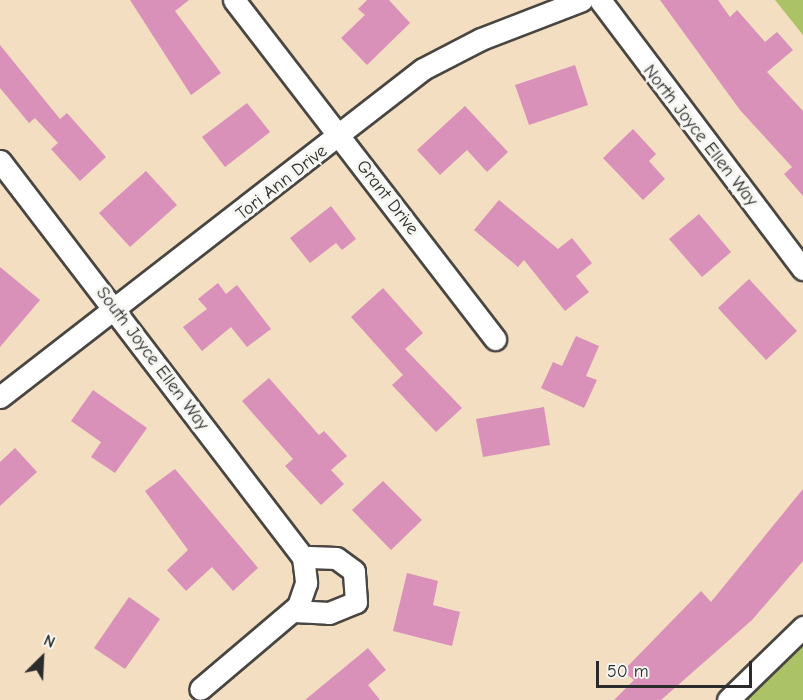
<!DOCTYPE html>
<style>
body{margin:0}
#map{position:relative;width:803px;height:700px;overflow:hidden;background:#f3dec1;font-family:"Comic Neue",sans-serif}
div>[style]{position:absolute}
.green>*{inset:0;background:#acc267}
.building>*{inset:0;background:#d990b9}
.roads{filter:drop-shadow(2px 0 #494642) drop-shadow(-2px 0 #494642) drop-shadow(0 2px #494642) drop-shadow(0 -2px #494642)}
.street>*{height:21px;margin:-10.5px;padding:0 10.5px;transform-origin:10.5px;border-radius:10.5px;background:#fff}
span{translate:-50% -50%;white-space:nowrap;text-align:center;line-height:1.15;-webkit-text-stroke:6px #f6f6f2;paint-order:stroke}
.street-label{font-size:18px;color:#2b2b2b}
.north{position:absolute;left:12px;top:628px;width:60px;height:60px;-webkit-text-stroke:4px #f6f6f2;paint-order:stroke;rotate:24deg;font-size:16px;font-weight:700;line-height:24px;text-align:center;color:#2b2b2b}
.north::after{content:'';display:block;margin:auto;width:21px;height:27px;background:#2b2b2b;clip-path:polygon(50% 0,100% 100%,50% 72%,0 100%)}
.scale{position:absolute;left:596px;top:661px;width:156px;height:27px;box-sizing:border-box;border:3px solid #2b2b2b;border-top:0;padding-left:8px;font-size:18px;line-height:21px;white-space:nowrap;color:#2b2b2b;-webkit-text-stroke:4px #f6f6f2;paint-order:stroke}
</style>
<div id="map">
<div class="green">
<div style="clip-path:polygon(775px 0,803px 0,803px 35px)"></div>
<div style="clip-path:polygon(803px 645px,803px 700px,746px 700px)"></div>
</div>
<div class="building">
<div style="clip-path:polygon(130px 0,189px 0,175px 11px,221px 73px,191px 95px)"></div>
<div style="clip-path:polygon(367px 0,389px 0,410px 23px,367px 65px,341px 38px,365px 15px,358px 9px)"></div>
<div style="clip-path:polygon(660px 0,718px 0,730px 17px,737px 10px,765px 42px,777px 32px,793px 50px,767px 72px,803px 111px,803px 196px,784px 174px,792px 167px,740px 110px)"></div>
<div style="clip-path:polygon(0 45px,60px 119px,67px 113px,106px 157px,80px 181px,51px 149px,58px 143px,35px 118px,29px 123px,0 88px)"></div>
<div style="clip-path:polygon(575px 65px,588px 105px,529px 125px,515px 85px)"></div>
<div style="clip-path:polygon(247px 103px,270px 132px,225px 167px,202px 137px)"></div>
<div style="clip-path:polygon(465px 106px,508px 152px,487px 172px,467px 150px,440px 175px,417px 150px)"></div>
<div style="clip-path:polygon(633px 129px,656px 154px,649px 161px,665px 179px,643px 200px,603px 158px)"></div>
<div style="clip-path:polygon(146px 171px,177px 205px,130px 247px,99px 213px)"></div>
<div style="clip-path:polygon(499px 200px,558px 249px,572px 238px,592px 263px,576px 276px,589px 292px,565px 311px,524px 260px,518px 267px,474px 230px)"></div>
<div style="clip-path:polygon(331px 206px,356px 239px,342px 250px,336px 243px,310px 263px,290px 238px)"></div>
<div style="clip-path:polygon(699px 214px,731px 252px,702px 277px,669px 239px)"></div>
<div style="clip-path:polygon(0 267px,40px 300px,0 347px)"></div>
<div style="clip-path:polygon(749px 279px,797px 331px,766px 360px,718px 308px)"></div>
<div style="clip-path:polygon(218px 283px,226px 294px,237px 285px,271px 329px,247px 347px,231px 327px,202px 351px,183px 327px,207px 309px,198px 299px)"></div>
<div style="clip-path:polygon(383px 288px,423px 333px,405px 349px,462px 408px,436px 432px,392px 385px,403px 375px,351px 317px)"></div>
<div style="clip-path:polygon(576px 336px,599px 346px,586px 376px,597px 380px,584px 408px,541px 388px,553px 362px,562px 366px)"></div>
<div style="clip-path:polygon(269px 378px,319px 435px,324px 431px,347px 456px,331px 470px,344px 484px,321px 505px,285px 466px,293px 459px,242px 401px)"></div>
<div style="clip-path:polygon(93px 390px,147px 428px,115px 473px,91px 457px,101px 442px,71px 421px)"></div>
<div style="clip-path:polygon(544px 407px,550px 445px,483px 457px,476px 419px)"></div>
<div style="clip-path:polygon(15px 448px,37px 472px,0 506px,0 462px)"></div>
<div style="clip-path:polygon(175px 469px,258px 568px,233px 591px,212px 567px,186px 591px,167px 570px,188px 550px,145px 491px)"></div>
<div style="clip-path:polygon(383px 481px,422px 520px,391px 550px,352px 510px)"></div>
<div style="clip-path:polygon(803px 489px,803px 561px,752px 620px,661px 700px,614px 700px,634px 680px,623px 671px,701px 591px,711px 602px)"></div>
<div style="clip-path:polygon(407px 573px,438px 581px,433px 605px,460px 612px,452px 646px,393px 631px)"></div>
<div style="clip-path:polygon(129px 597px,160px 619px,125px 669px,94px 648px)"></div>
<div style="clip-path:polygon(368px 648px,386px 670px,368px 685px,380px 700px,305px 700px)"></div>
</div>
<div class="roads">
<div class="street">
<div style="left:234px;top:0;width:428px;rotate:52.4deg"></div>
<div style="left:600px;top:0;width:337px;rotate:53deg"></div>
<div style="left:0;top:161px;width:499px;rotate:52.6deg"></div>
<div style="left:303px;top:557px;width:26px;rotate:83deg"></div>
<div style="left:306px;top:583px;width:24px;rotate:109deg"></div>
<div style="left:298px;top:606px;width:128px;rotate:139.7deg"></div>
<div style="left:0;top:397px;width:535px;rotate:-37.79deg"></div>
<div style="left:423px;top:69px;width:65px;rotate:-27.3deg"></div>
<div style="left:481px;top:39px;width:108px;rotate:-21.1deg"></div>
<div style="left:293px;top:611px;width:36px;rotate:3deg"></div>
<div style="left:329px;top:613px;width:29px;rotate:-22deg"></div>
<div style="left:356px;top:602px;width:31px;rotate:-94deg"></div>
<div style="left:354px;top:571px;width:22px;rotate:-144deg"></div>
<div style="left:336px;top:558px;width:33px;rotate:-178deg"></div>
<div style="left:728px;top:700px;width:105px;rotate:-44.2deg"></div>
</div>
</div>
<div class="street-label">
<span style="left:700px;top:136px;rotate:52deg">North Joyce Ellen Way</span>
<span style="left:282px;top:183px;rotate:-38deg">Tori Ann Drive</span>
<span style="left:387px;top:198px;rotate:52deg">Grant Drive</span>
<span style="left:152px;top:359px;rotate:53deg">South Joyce Ellen Way</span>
</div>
<div class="north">N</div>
<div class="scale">50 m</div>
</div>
